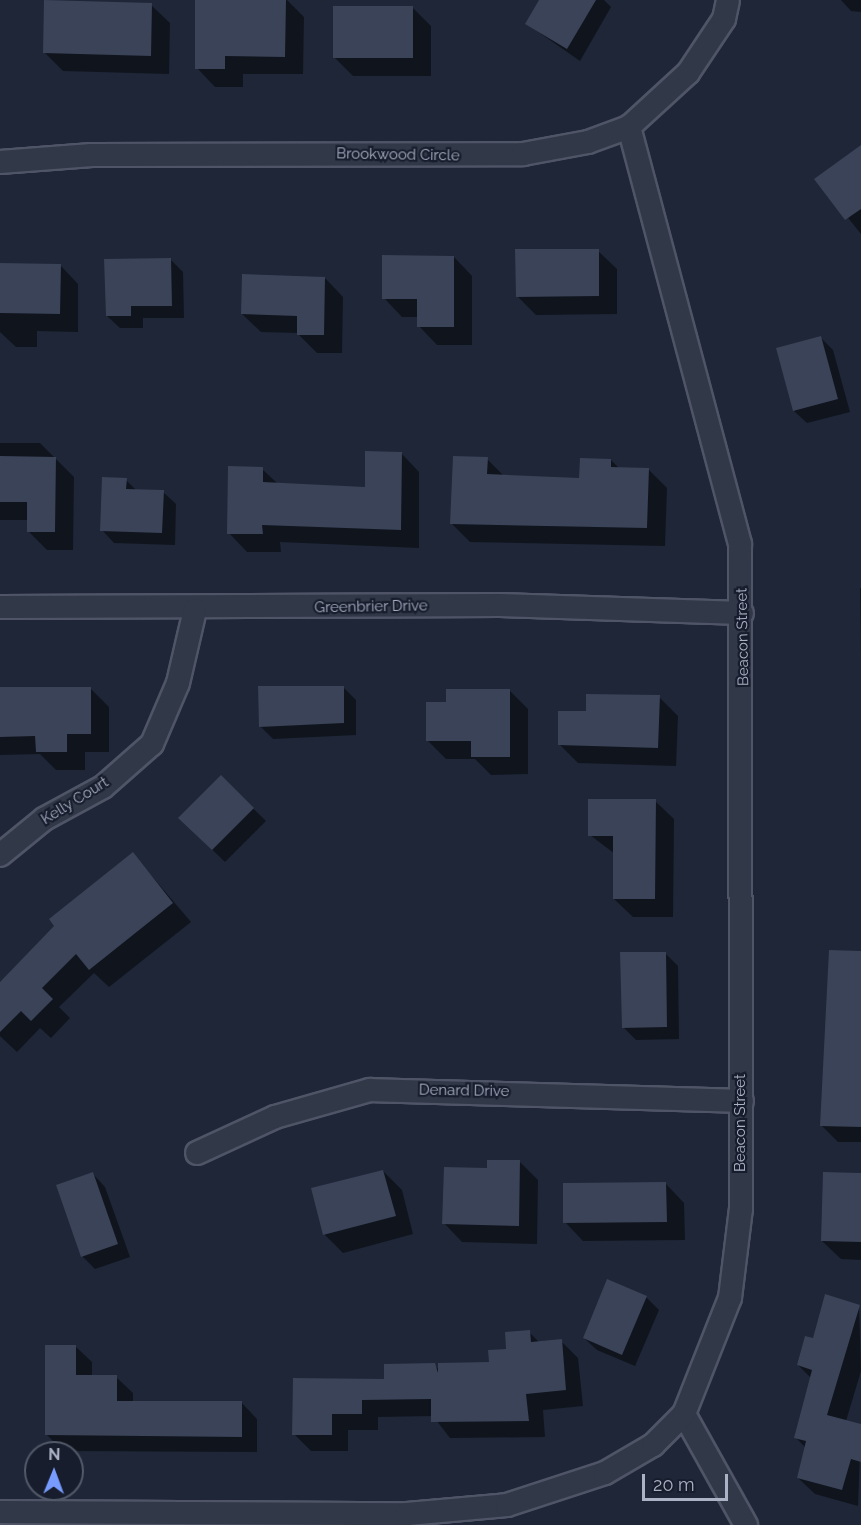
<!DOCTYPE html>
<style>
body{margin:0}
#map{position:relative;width:861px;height:1525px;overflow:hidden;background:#1e2637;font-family:Raleway,sans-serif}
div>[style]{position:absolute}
.shadow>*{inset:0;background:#0007}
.building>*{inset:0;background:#3a4358}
.roads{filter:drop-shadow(2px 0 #4f5566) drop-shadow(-2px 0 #4f5566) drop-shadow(0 2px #4f5566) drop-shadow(0 -2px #4f5566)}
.minor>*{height:22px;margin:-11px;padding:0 11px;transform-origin:11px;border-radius:11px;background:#313847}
span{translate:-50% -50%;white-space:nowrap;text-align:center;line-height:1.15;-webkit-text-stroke:4.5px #171d2c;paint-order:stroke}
.street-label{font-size:15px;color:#abb2c5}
.north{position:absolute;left:24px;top:1441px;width:60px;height:60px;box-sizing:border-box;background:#171d2c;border:2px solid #525969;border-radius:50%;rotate:1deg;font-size:16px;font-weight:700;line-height:24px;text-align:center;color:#abb2c5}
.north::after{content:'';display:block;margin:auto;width:21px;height:27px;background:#779bfe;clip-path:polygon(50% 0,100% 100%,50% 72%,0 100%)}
.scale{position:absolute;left:642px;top:1474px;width:86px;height:27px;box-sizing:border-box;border:3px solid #abb2c5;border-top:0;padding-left:8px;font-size:18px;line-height:21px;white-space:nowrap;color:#abb2c5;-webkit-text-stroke:4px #171d2c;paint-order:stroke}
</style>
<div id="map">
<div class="shadow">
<div style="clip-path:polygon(197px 0,287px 0,304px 17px,303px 74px,243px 74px,243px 87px,215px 87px,197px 68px)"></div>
<div style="clip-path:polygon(541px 0,604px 0,611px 7px,580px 61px,527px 24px)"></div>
<div style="clip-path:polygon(841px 0,861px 0,861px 12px,851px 11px)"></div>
<div style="clip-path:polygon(151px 5px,170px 23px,169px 74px,63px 71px,44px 52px)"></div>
<div style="clip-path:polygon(412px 7px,431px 26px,431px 76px,353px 76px,335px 58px)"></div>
<div style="clip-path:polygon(861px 147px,861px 234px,817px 179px)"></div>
<div style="clip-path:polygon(598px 251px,617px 269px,617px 314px,536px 315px,517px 296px)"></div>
<div style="clip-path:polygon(454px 257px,472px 276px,472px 345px,437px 345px,419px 326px,419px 317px,402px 317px,384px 298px)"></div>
<div style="clip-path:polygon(171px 260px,183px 272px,184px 318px,143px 318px,143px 328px,120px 328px,107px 316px)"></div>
<div style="clip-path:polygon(0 264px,60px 265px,78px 284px,78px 332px,37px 331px,37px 347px,16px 347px,0 332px)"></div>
<div style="clip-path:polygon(325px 278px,343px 297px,342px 353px,317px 353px,297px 333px,261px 332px,242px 314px)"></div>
<div style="clip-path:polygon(821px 338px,833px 350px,850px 412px,807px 423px,794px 411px)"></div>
<div style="clip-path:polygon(0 443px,40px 443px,74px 477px,73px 550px,47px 550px,28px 531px,28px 520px,0 520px)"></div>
<div style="clip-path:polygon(401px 453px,419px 472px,419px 548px,280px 542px,281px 552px,247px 552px,229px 533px,262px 469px,277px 483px,301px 488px,366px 488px)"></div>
<div style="clip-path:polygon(487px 459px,505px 477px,581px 480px,611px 460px,619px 468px,648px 469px,667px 488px,665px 546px,470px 542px,451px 523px)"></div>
<div style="clip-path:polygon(126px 480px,137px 491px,163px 492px,176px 504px,175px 545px,114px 543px,102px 530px)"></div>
<div style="clip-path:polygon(860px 588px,861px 588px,861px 657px,861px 656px)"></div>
<div style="clip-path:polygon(343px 687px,356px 700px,356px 735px,273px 739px,260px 726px)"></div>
<div style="clip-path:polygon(90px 688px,109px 707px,109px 752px,85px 752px,85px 770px,56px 770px,40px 754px,0 755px,0 689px)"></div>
<div style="clip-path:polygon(510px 691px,528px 709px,528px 774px,491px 775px,475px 759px,446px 759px,427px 740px,448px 704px)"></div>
<div style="clip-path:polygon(659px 697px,678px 716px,676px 766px,578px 763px,559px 744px,587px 713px)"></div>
<div style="clip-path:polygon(221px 777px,266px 821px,225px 862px,180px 818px)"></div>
<div style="clip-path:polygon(655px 801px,674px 819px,673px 917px,633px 917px,614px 899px,615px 854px,590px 835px)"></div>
<div style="clip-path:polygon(133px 854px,191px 922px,109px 987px,94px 973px,59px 1007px,70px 1018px,51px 1038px,40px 1028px,17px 1052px,0 1036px,0 984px)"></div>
<div style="clip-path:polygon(665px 953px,678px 966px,679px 1039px,636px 1040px,623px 1027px)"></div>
<div style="clip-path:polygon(861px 953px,861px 1142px,838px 1142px,822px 1126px)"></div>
<div style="clip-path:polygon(520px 1162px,538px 1180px,537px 1244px,462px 1242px,444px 1223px,488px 1170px)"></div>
<div style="clip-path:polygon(383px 1171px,402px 1190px,413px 1234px,343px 1253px,324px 1234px)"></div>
<div style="clip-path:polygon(93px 1174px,105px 1187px,130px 1257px,95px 1269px,82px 1256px)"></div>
<div style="clip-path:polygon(861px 1174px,861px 1260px,841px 1259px,822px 1241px)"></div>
<div style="clip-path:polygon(666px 1184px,684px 1203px,685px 1240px,583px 1241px,565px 1222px)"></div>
<div style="clip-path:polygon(646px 1297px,659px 1310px,635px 1366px,597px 1350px,584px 1338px)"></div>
<div style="clip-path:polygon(859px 1306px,861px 1371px,846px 1421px,861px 1426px,858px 1506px,815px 1494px,798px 1478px,806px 1448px,795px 1437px,811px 1378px,798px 1365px)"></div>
<div style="clip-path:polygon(529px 1332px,540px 1343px,561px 1341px,578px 1358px,583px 1406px,543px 1410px,545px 1437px,450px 1438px,433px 1416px,378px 1417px,378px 1430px,348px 1430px,348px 1451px,311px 1451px,294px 1434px,385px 1381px,434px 1365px,439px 1370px,491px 1364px)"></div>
<div style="clip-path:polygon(75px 1346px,92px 1362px,92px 1376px,116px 1377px,133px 1393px,133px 1402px,241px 1402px,257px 1419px,257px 1452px,63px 1451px,46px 1434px)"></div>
</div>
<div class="building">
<div style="clip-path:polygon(44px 0,152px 3px,151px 56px,43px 53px)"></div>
<div style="clip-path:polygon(195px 0,286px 0,285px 57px,225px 56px,225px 69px,195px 69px)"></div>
<div style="clip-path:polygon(539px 0,596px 0,567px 49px,525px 24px)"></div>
<div style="clip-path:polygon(333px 6px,413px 6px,413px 58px,333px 58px)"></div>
<div style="clip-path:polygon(861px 145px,861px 209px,845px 220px,814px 179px)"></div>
<div style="clip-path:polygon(515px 249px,599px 249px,599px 296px,516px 297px)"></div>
<div style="clip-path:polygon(382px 255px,454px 256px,454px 327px,417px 327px,417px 299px,382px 299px)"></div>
<div style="clip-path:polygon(171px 258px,172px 306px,131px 306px,131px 316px,106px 316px,104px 259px)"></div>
<div style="clip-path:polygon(0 263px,61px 264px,60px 314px,0 313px)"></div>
<div style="clip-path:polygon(242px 274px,325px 277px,324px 335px,297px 335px,297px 316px,241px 314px)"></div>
<div style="clip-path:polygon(821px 336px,838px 399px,793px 411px,776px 348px)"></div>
<div style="clip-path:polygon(365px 451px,402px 452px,401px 530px,262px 525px,263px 534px,227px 534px,228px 466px,263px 467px,263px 482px,365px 487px)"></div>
<div style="clip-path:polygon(0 456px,56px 457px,55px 532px,27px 532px,27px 502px,0 502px)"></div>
<div style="clip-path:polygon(453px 456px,488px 457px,487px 474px,579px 478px,580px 458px,611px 459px,611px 467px,649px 468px,647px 528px,450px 524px)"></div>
<div style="clip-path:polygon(102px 477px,127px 478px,126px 489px,164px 490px,162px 533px,100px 531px)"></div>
<div style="clip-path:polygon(258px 686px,344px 686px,344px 723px,259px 727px)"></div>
<div style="clip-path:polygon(0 687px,91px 687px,91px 734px,67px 734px,67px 752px,36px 752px,35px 736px,0 737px)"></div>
<div style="clip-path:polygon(446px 689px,510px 689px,510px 757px,471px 757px,471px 741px,426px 741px,426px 702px,446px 702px)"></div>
<div style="clip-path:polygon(586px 694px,660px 695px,658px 748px,558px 745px,558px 711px,586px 711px)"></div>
<div style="clip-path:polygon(221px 775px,254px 808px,212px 850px,178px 818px)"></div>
<div style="clip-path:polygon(588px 799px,656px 799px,655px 899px,613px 899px,613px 836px,588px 836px)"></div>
<div style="clip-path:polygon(133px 852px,173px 903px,89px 970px,76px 954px,42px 988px,53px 999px,31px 1021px,21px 1011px,0 1032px,0 982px,54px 926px,49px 919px)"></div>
<div style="clip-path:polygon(829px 950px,861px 951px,861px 1127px,820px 1126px)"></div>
<div style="clip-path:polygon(620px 952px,666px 952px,667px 1027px,622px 1028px)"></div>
<div style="clip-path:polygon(487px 1160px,520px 1160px,519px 1226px,442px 1224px,444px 1167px,487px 1168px)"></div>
<div style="clip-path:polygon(383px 1170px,396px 1216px,323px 1235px,311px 1188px)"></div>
<div style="clip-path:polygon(93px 1172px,118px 1244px,81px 1257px,56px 1185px)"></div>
<div style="clip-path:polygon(823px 1172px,861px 1173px,861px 1242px,821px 1241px)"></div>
<div style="clip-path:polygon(666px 1182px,667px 1222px,563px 1223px,563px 1183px)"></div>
<div style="clip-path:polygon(607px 1279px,647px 1296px,622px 1355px,583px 1338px)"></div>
<div style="clip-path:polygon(825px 1294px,860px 1305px,827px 1415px,861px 1424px,861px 1462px,851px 1459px,842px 1490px,797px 1478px,806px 1441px,794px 1438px,812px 1370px,797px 1365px,805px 1336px,813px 1338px)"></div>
<div style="clip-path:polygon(530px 1330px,531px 1342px,562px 1339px,566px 1390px,526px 1394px,529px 1421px,431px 1422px,431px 1399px,362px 1400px,362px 1414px,332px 1414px,332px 1435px,292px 1435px,293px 1378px,384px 1379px,384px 1364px,435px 1363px,438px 1373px,438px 1363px,489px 1362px,488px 1350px,506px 1349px,505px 1332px)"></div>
<div style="clip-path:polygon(45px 1345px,76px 1345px,76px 1375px,117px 1375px,117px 1401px,242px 1401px,242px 1437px,45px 1435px)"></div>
</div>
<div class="roads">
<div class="minor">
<div style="left:0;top:162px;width:92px;rotate:-4.4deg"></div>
<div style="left:92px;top:155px;width:431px;rotate:-0.1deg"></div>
<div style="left:523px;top:154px;width:66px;rotate:-10.5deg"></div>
<div style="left:588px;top:142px;width:44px;rotate:-20.1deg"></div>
<div style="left:629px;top:127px;width:80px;rotate:-42.5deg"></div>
<div style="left:688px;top:73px;width:65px;rotate:-56.3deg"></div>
<div style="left:724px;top:19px;width:19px;rotate:-78deg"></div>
<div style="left:0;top:607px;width:500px;rotate:-0.23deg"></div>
<div style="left:500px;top:605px;width:242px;rotate:1.9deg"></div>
<div style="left:0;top:855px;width:57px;rotate:-39.3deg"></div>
<div style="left:44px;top:819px;width:67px;rotate:-28.5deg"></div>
<div style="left:103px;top:787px;width:65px;rotate:-41.3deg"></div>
<div style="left:152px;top:744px;width:66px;rotate:-66.9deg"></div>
<div style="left:178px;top:683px;width:75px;rotate:-76.9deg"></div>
<div style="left:197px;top:1153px;width:86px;rotate:-24.8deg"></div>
<div style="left:275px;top:1117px;width:99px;rotate:-15.9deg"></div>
<div style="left:370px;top:1090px;width:372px;rotate:1.7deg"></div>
<div style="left:684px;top:1414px;width:127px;rotate:60.8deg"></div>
<div style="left:0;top:1512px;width:407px;rotate:0.3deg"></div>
<div style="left:407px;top:1514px;width:100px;rotate:-5.1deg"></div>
<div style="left:507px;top:1505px;width:103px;rotate:-18.1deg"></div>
<div style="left:605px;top:1473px;width:56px;rotate:-30.3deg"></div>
<div style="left:653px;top:1445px;width:44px;rotate:-45deg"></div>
<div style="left:684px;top:1414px;width:125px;rotate:-68.4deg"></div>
<div style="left:730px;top:1298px;width:90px;rotate:-83deg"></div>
<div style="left:741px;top:1209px;width:665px;rotate:-90.09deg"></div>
<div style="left:740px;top:544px;width:432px;rotate:-104.9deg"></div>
</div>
</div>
<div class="street-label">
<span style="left:398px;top:155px;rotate:1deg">Brookwood Circle</span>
<span style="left:371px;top:607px;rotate:-1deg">Greenbrier Drive</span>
<span style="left:743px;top:637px;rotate:-91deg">Beacon Street</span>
<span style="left:75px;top:801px;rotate:-32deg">Kelly Court</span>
<span style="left:464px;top:1091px;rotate:1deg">Denard Drive</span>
<span style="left:741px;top:1123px;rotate:-90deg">Beacon Street</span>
</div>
<div class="north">N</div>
<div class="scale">20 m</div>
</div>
